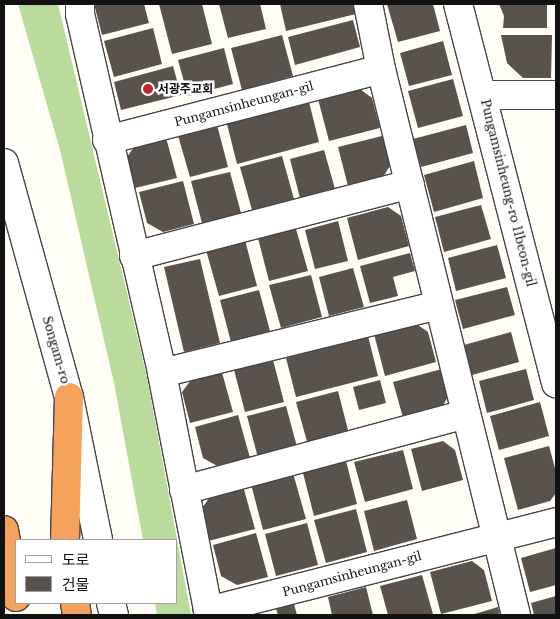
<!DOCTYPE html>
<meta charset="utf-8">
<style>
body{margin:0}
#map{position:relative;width:560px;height:619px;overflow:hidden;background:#fffdf5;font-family:"Libre Baskerville","Noto Sans KR",serif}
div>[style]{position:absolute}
.forest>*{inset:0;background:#b9dc9c}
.building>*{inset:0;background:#5a524d}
.roads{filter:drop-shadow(1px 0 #444) drop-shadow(-1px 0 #444) drop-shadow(0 1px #444) drop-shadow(0 -1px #444)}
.minor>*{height:28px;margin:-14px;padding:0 14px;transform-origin:14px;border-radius:14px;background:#fff}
.highway>*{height:28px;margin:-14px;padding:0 14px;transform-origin:14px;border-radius:14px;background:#f5a25d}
.dots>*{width:14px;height:14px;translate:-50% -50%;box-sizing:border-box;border:2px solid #fff;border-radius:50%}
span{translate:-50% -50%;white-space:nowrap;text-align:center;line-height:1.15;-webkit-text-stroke:5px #fff;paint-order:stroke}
.poi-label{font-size:12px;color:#111;font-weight:700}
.left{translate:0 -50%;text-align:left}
.street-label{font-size:12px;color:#111}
.frame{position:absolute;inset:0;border:5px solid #111;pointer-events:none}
.legend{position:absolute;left:15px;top:539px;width:162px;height:65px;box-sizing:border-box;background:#fff;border:1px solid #a0a0a0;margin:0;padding:6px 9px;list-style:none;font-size:15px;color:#111}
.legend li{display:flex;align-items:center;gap:10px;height:25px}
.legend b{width:25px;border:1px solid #a0a0a0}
</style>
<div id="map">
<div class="forest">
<div style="clip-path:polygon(18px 4px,58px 4px,147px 377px,191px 615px,157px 615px,155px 603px,176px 603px,176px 540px,143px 540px,114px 383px,60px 150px)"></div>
</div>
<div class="building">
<div style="clip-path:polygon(94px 4px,144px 4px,149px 23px,102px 35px)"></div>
<div style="clip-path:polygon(159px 4px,202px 4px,212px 44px,172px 54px)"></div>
<div style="clip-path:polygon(219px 4px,260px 4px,266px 29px,228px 38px)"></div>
<div style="clip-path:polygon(280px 4px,353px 4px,356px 14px,286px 31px)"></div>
<div style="clip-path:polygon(387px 4px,433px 4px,440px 31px,398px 42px)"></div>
<div style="clip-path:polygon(499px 4px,547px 4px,547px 28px,503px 28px,504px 16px)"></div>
<div style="clip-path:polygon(353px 20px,360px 47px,295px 65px,288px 37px)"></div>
<div style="clip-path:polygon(153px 28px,162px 64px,114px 77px,104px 41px)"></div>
<div style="clip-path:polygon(282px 35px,293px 76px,242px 90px,231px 48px)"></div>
<div style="clip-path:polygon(501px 35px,552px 35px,551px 78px,523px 78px,507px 63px)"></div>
<div style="clip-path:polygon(443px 41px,452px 75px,409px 86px,400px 53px)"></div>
<div style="clip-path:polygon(224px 48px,233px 84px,188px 96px,178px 60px)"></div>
<div style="clip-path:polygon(173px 66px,181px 95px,121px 110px,114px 82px)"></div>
<div style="clip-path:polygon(453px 79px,463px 116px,418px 128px,408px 91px)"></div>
<div style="clip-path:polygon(360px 89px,372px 98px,380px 128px,329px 141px,318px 99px)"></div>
<div style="clip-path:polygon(309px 102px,319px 142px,237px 164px,227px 124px)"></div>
<div style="clip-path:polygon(216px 121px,228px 167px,190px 177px,177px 132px)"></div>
<div style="clip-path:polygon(466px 125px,473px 153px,421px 167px,413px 139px)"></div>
<div style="clip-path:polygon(165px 134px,177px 178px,135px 188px,126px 158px,138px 142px)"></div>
<div style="clip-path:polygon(386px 135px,393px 161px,383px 177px,348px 186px,338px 147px)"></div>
<div style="clip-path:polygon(324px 150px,335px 189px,300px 198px,290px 159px)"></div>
<div style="clip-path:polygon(282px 156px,294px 199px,252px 210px,240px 167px)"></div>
<div style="clip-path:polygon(474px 161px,483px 198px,434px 212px,424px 175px)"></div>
<div style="clip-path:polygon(230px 172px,241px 213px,202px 223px,191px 181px)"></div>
<div style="clip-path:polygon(183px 181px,194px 224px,163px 232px,147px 223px,139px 192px)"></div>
<div style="clip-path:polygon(481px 205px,491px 239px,444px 252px,435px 217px)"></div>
<div style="clip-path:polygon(388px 207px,401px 216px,409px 246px,358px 260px,347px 218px)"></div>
<div style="clip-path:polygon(338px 221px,348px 261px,315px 269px,305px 230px)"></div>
<div style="clip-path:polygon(296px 229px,308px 271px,269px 281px,258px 238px)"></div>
<div style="clip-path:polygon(245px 240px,257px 286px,219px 296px,206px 250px)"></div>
<div style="clip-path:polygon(497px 245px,506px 278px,456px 291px,448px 258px)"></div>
<div style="clip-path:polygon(410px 253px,415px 271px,393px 277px,398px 296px,370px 303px,360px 266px)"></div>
<div style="clip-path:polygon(200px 259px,220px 343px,184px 352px,164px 267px)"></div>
<div style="clip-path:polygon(353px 268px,364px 307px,329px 316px,319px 277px)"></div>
<div style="clip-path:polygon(311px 275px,322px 317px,281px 328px,269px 285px)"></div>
<div style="clip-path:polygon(507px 287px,515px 315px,463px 329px,455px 300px)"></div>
<div style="clip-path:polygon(259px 290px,270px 331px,231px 342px,220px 300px)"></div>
<div style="clip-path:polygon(415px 323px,428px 332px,436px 362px,385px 376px,374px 334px)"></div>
<div style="clip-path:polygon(511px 332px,519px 362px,472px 375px,464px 345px)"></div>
<div style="clip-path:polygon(368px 336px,378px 376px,296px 397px,286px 358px)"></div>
<div style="clip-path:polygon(272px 356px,284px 402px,245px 412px,233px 366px)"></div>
<div style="clip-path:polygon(221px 369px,233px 412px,190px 423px,182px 392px,194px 376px)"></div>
<div style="clip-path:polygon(442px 369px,449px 395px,439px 412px,404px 421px,393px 382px)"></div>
<div style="clip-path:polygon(526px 369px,534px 400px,487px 413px,479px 381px)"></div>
<div style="clip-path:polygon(380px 380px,386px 403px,359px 410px,353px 387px)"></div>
<div style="clip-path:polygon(338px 391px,349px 434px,308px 445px,296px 402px)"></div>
<div style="clip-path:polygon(540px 402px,549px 436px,499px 450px,490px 416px)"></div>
<div style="clip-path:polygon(286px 406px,297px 447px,258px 458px,247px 416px)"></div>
<div style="clip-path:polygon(238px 415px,250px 458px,219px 467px,203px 458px,195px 427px)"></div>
<div style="clip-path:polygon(443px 441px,455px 450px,463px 480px,422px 491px,411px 449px)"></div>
<div style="clip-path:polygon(549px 446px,556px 472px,556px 493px,550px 501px,518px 510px,504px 458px)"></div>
<div style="clip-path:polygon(403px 450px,413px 489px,365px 502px,354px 462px)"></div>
<div style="clip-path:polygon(346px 461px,357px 504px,314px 516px,303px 473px)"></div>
<div style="clip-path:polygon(293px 473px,306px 519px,263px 530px,251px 484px)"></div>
<div style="clip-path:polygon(243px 486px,255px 529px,208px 541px,200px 511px,212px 494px)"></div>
<div style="clip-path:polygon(407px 500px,417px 539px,374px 551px,364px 511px)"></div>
<div style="clip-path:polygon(356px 509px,367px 552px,326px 563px,314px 520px)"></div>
<div style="clip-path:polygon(307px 523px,318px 565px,276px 576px,265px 534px)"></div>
<div style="clip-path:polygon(256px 533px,268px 577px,237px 585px,221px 576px,213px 545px)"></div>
<div style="clip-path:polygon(556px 548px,556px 585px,530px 592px,521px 558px)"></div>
<div style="clip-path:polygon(472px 561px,484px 570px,492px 601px,441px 614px,430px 572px)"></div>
<div style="clip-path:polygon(422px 575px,433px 614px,388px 615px,380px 586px)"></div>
<div style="clip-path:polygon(366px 587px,373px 615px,332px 615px,328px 597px)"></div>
<div style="clip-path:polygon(556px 596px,556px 615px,534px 615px,531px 603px)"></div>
<div style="clip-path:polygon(294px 604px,297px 615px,278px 615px,276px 609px)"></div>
<div style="clip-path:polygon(498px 607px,500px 615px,471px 615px)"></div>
</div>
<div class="roads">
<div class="minor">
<div style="left:80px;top:4px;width:10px;rotate:90deg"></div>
<div style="left:80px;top:14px;width:368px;rotate:77.1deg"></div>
<div style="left:162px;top:373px;width:247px;rotate:79deg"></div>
<div style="left:368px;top:4px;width:66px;rotate:78.7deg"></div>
<div style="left:381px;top:69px;width:562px;rotate:76.11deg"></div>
<div style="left:458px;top:4px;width:392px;rotate:75.5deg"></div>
<div style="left:483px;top:95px;width:73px"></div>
<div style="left:107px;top:140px;width:283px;rotate:-14.5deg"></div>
<div style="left:4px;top:163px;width:243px;rotate:74.5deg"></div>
<div style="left:69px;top:397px;width:146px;rotate:78.5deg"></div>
<div style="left:134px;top:256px;width:285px;rotate:-14.6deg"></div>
<div style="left:162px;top:373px;width:285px;rotate:-13.8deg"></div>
<div style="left:184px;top:490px;width:292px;rotate:-15.1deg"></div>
<div style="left:111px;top:603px;width:12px;rotate:76deg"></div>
<div style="left:208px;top:611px;width:359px;rotate:-14.3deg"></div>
</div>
<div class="highway">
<div style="left:4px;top:530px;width:68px;rotate:79.8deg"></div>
<div style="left:65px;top:540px;width:143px;rotate:-88.4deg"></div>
<div style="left:75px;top:603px;width:12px;rotate:81deg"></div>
</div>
</div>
<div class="dots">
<div style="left:148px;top:89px;background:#c4262e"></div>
</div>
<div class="poi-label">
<span class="left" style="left:158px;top:89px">서광주교회</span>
</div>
<div class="street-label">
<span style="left:244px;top:104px;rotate:-15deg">Pungamsinheungan-gil</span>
<span style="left:508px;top:193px;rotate:76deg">Pungamsinheung-ro 11beon-gil</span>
<span style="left:56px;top:350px;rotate:74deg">Songam-ro</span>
<span style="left:352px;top:574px;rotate:-15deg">Pungamsinheungan-gil</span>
</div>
<div class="frame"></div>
<ul class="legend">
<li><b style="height:6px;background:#fff"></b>도로</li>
<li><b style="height:14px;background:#5a524d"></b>건물</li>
</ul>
</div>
